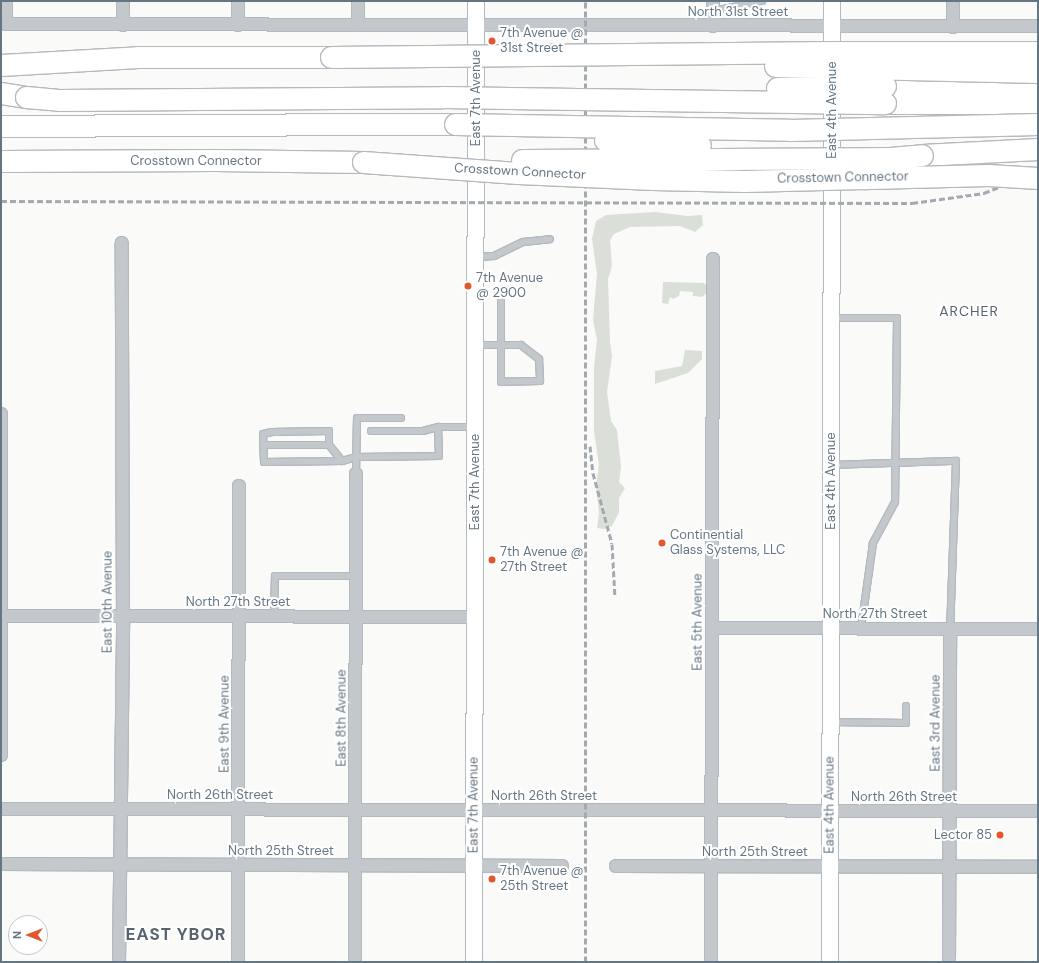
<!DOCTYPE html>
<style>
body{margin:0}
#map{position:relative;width:1039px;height:963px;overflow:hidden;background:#fafaf8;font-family:"DM Sans",sans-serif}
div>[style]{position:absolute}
.green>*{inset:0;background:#dadfd7}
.roads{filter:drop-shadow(1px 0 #b3babf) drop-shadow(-1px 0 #b3babf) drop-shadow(0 1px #b3babf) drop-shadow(0 -1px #b3babf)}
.lane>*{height:6px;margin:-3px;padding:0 3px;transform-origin:3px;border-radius:3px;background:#c3c8cc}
.street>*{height:12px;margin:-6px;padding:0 6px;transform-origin:6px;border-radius:6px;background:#c3c8cc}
.secondary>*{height:16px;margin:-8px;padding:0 8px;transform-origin:8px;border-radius:8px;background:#fff}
.highway>*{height:21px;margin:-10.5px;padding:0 10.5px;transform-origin:10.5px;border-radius:10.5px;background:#fff}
.rail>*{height:3px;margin-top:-1.5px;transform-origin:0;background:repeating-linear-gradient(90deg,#a2aab0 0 6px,transparent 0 9px)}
.bridges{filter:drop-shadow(1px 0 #b4b9bd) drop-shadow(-1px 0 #b4b9bd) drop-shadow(0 1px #b4b9bd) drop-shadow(0 -1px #b4b9bd)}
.highway-bridge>*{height:21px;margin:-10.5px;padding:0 10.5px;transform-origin:10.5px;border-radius:10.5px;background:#fff}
.dots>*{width:11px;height:11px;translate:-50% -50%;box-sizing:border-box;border:2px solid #fff;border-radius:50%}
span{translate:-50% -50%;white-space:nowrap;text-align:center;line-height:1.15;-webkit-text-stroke:4px #fff;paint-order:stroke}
.street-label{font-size:13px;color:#657683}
.poi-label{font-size:13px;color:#657683}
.left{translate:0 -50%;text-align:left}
.right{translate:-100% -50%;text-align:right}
.neighbourhood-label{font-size:14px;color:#57646e;letter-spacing:1px}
.district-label{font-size:17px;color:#57646e;font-weight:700;letter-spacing:1px}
.frame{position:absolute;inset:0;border:2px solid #657683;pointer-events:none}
.north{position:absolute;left:8px;top:915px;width:40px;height:40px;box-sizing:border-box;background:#fff;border:1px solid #c1c8cd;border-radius:50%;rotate:270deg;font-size:11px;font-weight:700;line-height:16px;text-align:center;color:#657683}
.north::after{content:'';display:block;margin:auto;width:14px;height:18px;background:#e4572e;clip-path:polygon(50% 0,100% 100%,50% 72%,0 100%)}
</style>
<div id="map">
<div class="green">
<div style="clip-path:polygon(655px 212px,688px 216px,702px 215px,703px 225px,695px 232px,680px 226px,630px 227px,614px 234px,610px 240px,612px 266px,608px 279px,610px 342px,612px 356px,607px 392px,611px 421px,617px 430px,621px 467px,619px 482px,625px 488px,619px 498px,619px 512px,612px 526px,604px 529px,597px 528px,599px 513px,596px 485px,599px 465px,594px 431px,594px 367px,597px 340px,593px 320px,597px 274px,592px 239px,596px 221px,606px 215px)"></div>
<div style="clip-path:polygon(663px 282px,704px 283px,707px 286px,707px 292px,702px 297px,693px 296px,693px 292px,680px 291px,679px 296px,673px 299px,670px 297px,668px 304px,662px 303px)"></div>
<div style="clip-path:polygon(685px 350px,702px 351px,702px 359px,688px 373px,655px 384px,655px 371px,682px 366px)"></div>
</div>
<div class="roads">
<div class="lane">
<div style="left:713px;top:11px;width:50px;rotate:-11.5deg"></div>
<div style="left:477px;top:257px;width:17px;rotate:-3deg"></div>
<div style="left:494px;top:256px;width:32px;rotate:-26deg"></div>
<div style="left:523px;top:242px;width:27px;rotate:-6deg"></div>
<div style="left:831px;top:318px;width:66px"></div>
<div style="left:897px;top:318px;width:184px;rotate:90.6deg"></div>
<div style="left:895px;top:502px;width:47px;rotate:118.2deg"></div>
<div style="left:873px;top:543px;width:86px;rotate:98deg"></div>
<div style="left:477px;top:345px;width:44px"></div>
<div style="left:521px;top:345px;width:23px;rotate:38deg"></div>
<div style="left:539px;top:359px;width:22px;rotate:87deg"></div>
<div style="left:540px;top:381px;width:39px;rotate:179deg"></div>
<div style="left:501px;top:382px;width:83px;rotate:-90deg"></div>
<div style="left:371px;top:431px;width:52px"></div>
<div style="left:423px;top:431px;width:16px;rotate:-15deg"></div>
<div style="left:438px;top:427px;width:37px"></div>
<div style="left:264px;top:445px;width:65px"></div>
<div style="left:342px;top:461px;width:21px;rotate:-129deg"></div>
<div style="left:329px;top:445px;width:14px;rotate:-90deg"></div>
<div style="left:329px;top:431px;width:57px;rotate:179deg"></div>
<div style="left:272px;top:432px;width:9px;rotate:167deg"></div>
<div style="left:263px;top:434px;width:28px;rotate:88deg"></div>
<div style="left:264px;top:462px;width:78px;rotate:-0.7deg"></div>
<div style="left:342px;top:461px;width:15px;rotate:-16deg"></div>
<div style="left:356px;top:457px;width:83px;rotate:-0.7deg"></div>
<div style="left:439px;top:456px;width:29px;rotate:-92deg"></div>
<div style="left:833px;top:465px;width:123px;rotate:-1.9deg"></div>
<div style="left:956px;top:461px;width:168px;rotate:92deg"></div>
<div style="left:356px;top:474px;width:56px;rotate:-89deg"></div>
<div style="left:357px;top:418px;width:44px"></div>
<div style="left:274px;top:616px;width:40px;rotate:-88.6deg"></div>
<div style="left:275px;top:576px;width:81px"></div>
<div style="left:831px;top:722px;width:75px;rotate:0.8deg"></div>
<div style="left:906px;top:723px;width:17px;rotate:-90deg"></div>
</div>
<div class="street">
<div style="left:6px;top:1px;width:23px;rotate:90deg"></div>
<div style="left:6px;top:24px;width:1032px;rotate:0.11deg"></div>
<div style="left:123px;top:1px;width:24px;rotate:90deg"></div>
<div style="left:238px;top:25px;width:24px;rotate:-90deg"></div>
<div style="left:358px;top:25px;width:24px;rotate:-90deg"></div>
<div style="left:713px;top:26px;width:25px;rotate:-90deg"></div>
<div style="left:953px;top:27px;width:26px;rotate:-90deg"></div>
<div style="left:1px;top:414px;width:341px;rotate:90deg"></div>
<div style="left:1px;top:616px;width:474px;rotate:0.1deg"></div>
<div style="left:712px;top:628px;width:326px;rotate:0.2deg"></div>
<div style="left:1px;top:809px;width:1037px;rotate:0.11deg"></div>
<div style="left:1px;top:864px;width:561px;rotate:0.2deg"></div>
<div style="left:616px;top:866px;width:422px;rotate:0.1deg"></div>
<div style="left:119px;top:962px;width:346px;rotate:-89.3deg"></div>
<div style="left:123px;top:616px;width:373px;rotate:-90.2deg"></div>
<div style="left:238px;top:962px;width:476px;rotate:-89.9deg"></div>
<div style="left:355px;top:962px;width:488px;rotate:-89.9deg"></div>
<div style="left:711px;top:962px;width:703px;rotate:-89.84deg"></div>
<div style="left:949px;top:962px;width:333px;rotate:-89.8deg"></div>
</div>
<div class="secondary">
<div style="left:832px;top:62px;width:61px;rotate:-90deg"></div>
<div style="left:474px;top:962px;width:961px;rotate:-89.88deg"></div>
<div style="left:830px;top:962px;width:870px;rotate:-89.87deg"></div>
</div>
<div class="highway">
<div style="left:1px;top:65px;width:137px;rotate:-3.3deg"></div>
<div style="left:138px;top:57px;width:193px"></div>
<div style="left:885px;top:86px;width:153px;rotate:-0.7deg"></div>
<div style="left:1px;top:93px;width:25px;rotate:9deg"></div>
<div style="left:885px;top:103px;width:153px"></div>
<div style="left:1px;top:126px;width:454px;rotate:-0.3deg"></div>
<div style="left:922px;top:155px;width:116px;rotate:-3deg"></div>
<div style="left:1px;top:161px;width:214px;rotate:-0.3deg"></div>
<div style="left:215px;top:160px;width:148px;rotate:0.8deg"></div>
</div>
</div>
<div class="rail">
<div style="left:1px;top:201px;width:911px;rotate:0.13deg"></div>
<div style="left:912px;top:203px;width:73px;rotate:-7.9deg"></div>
<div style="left:984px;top:193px;width:58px;rotate:-22.2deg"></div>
<div style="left:590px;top:446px;width:27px;rotate:84deg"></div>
<div style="left:593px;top:473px;width:73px;rotate:75deg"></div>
<div style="left:612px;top:544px;width:53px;rotate:86.8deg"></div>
<div style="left:585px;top:962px;width:961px;rotate:-90deg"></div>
</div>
<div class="bridges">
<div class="highway-bridge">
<div style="left:331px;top:57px;width:506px;rotate:-0.57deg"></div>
<div style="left:837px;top:52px;width:201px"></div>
<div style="left:775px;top:66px;width:263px;rotate:1.3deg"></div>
<div style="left:777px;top:88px;width:108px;rotate:-1.1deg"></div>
<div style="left:26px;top:97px;width:33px;rotate:5deg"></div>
<div style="left:59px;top:100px;width:384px;rotate:-0.4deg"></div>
<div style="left:443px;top:97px;width:442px;rotate:0.8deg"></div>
<div style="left:455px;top:124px;width:334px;rotate:1deg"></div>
<div style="left:789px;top:130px;width:249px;rotate:-1.4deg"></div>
<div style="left:605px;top:140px;width:95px;rotate:3deg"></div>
<div style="left:522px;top:160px;width:368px;rotate:-0.3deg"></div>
<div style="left:890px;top:158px;width:32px;rotate:-5deg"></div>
<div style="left:363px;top:162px;width:155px;rotate:4.1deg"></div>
<div style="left:518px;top:173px;width:135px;rotate:2.5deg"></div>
<div style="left:653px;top:179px;width:92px;rotate:1.2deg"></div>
<div style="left:745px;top:181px;width:243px;rotate:-1.4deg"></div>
<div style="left:988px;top:175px;width:50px;rotate:3.4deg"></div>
</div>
</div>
<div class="dots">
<div style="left:492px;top:41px;background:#e4572e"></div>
<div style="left:468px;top:286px;background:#e4572e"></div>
<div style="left:662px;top:543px;background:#e4572e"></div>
<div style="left:492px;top:560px;background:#e4572e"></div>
<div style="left:1000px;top:835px;background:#e4572e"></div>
<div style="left:492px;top:879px;background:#e4572e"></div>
</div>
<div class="street-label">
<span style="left:738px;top:12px">North 31st Street</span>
<span style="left:476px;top:98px;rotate:-90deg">East 7th Avenue</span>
<span style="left:832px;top:110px;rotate:-90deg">East 4th Avenue</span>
<span style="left:196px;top:161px">Crosstown Connector</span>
<span style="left:520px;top:172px;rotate:3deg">Crosstown Connector</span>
<span style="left:843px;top:178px;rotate:-1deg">Crosstown Connector</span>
<span style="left:831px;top:481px;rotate:-90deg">East 4th Avenue</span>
<span style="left:475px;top:482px;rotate:-90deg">East 7th Avenue</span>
<span style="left:108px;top:602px;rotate:-90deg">East 10th Avenue</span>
<span style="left:238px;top:602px">North 27th Street</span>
<span style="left:875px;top:614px">North 27th Street</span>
<span style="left:698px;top:622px;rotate:-90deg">East 5th Avenue</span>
<span style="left:342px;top:718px;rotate:-90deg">East 8th Avenue</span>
<span style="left:936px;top:723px;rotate:-90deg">East 3rd Avenue</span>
<span style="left:225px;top:724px;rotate:-90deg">East 9th Avenue</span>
<span style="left:220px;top:795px">North 26th Street</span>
<span style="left:544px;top:796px">North 26th Street</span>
<span style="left:904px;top:797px">North 26th Street</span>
<span style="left:474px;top:805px;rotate:-90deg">East 7th Avenue</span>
<span style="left:830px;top:805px;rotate:-90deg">East 4th Avenue</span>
<span style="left:281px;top:851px">North 25th Street</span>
<span style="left:755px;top:852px">North 25th Street</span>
</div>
<div class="poi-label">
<span class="left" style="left:500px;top:41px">7th Avenue @<br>31st Street</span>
<span class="left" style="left:476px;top:286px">7th Avenue<br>@ 2900</span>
<span class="left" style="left:670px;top:543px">Continential<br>Glass Systems, LLC</span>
<span class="left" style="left:500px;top:560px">7th Avenue @<br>27th Street</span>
<span class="right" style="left:992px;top:835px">Lector 85</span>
<span class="left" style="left:500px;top:879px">7th Avenue @<br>25th Street</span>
</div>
<div class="neighbourhood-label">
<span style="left:969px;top:311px">ARCHER</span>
</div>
<div class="district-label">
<span style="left:176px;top:935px">EAST YBOR</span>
</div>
<div class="frame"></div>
<div class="north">N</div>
</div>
